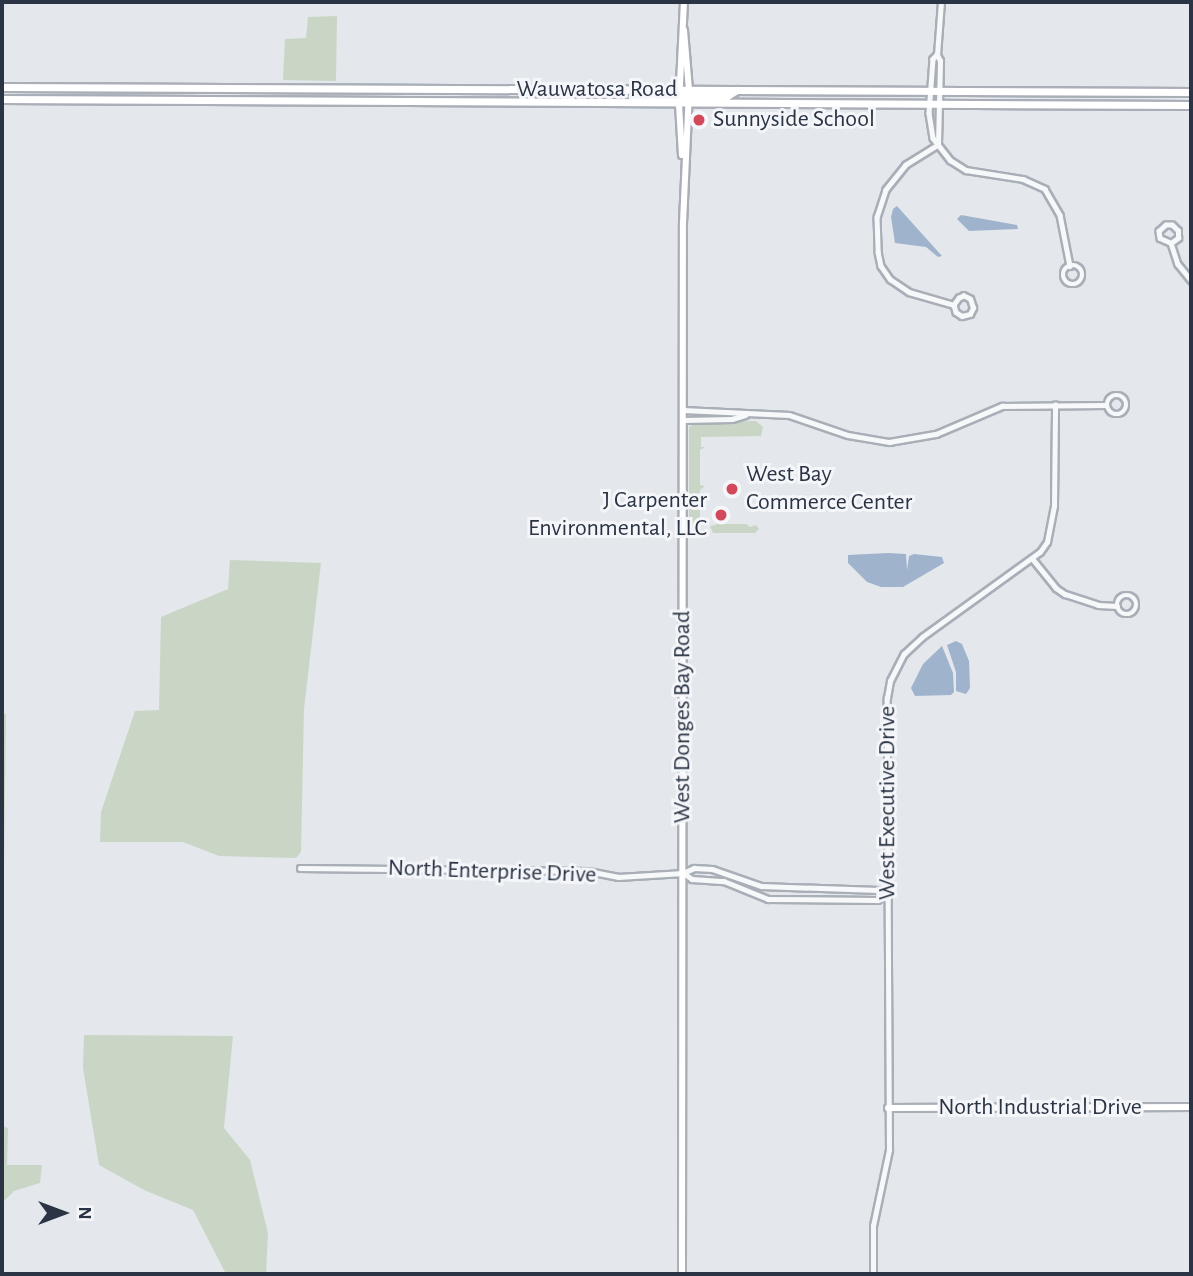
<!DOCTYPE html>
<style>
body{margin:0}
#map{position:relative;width:1193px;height:1276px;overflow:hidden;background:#e4e7ec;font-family:"Alegreya Sans",sans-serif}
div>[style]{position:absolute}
.green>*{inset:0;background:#c9d6c5}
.water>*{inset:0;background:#9fb4cc}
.roads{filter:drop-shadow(2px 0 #a9aeb7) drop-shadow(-2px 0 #a9aeb7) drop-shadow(0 2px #a9aeb7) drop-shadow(0 -2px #a9aeb7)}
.street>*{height:4.5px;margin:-2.25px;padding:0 2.25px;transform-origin:2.25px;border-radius:2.25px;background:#f7f8fa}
.street>.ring{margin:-2.25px;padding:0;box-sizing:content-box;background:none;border:4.5px solid #f7f8fa;border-radius:50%}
.secondary>*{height:6px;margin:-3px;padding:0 3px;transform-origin:3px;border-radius:3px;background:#fff}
.primary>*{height:7px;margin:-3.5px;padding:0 3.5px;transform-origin:3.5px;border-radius:3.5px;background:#fff}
.dots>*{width:19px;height:19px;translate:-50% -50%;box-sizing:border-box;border:4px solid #f4f6f9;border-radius:50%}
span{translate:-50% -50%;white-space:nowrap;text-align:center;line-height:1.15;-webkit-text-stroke:6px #f4f6f9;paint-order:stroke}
.street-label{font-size:24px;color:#2b3445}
.poi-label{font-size:24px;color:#2b3445}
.left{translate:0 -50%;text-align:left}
.right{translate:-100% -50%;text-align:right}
.frame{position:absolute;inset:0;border:4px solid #2b3445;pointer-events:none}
.north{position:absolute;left:28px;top:1178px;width:70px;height:70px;-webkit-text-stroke:5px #f4f6f9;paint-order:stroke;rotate:90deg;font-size:19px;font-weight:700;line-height:28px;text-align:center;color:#2b3445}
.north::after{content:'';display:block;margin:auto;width:24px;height:32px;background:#2b3445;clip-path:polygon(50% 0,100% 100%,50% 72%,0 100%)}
</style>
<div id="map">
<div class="green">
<div style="clip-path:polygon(337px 16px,336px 81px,283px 80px,285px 39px,306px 38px,308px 17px)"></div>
<div style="clip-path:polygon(756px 421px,763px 427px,761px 436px,701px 437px,701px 447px,705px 447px,700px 450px,700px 485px,705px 486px,700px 490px,700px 529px,704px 531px,689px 531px,689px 427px,697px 422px)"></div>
<div style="clip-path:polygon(718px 519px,718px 524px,746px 524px,750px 527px,756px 525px,759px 529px,755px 533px,713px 533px,710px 526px,716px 525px)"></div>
<div style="clip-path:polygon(230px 560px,321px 563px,304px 709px,301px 852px,296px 858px,219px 856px,183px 842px,100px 842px,101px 812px,135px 711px,159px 710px,161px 617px,228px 589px)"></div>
<div style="clip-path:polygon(2px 714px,6px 714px,2px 1018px)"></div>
<div style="clip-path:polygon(84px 1035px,233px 1036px,224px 1128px,250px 1160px,268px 1233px,266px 1274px,226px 1274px,193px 1210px,144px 1190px,99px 1165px,83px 1068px)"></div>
<div style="clip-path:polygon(2px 1126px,8px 1128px,7px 1165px,42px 1165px,40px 1183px,14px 1191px,2px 1203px)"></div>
</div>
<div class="water">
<div style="clip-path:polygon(897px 206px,942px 256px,938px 257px,926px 247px,895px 243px,891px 217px,893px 209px)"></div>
<div style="clip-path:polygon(961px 215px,1017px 225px,1018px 229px,969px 231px,957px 219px)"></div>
<div style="clip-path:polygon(888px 553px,906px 554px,907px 570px,909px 556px,914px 554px,942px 557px,944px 563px,903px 587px,881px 587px,867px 582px,848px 563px,848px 555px)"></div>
<div style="clip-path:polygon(956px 641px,962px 644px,969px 661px,970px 688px,966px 694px,956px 691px,956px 672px,947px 645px)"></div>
<div style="clip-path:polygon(942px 646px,953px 673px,954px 692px,951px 695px,915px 696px,911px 688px,923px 664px)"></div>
</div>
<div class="roads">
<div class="street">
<div style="left:937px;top:55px;width:6px;rotate:135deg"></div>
<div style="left:933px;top:59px;width:54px;rotate:94.2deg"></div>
<div style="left:929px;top:113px;width:25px;rotate:81deg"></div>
<div style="left:933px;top:138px;width:28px;rotate:52deg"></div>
<div style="left:950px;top:160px;width:19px;rotate:32deg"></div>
<div style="left:966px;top:170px;width:58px;rotate:9deg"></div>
<div style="left:1023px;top:179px;width:24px;rotate:24deg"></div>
<div style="left:1045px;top:189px;width:30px;rotate:60deg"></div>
<div style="left:1060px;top:215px;width:52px;rotate:78.9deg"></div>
<div style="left:938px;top:144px;width:83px;rotate:-88.6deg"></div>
<div style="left:940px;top:61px;width:7px;rotate:-117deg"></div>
<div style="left:937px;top:55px;width:53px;rotate:-85.7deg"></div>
<div style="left:938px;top:145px;width:38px;rotate:148deg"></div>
<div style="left:906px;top:165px;width:32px;rotate:129deg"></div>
<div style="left:886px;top:190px;width:28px;rotate:108deg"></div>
<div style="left:877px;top:217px;width:35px;rotate:88deg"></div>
<div style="left:878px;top:252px;width:14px;rotate:78deg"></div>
<div style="left:881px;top:266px;width:16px;rotate:55deg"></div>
<div style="left:890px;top:279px;width:23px;rotate:34deg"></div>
<div style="left:909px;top:292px;width:47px;rotate:16.1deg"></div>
<div style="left:954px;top:305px;width:7px;rotate:74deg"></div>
<div style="left:956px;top:312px;width:7px;rotate:34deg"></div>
<div style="left:962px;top:316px;width:8px;rotate:-14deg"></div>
<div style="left:970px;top:314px;width:7px;rotate:-63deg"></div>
<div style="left:973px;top:308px;width:9px;rotate:-108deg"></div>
<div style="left:970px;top:299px;width:7px;rotate:-153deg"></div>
<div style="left:964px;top:296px;width:5px;rotate:158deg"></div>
<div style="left:959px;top:298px;width:9px;rotate:126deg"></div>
<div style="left:1171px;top:243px;width:9px;rotate:-36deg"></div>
<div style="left:1178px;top:238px;width:7px;rotate:-90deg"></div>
<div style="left:1178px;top:231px;width:8px;rotate:-135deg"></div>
<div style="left:1172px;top:225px;width:6px;rotate:180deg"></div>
<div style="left:1166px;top:225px;width:9px;rotate:139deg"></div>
<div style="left:1159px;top:231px;width:7px;rotate:82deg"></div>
<div style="left:1160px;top:238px;width:12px;rotate:24deg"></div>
<div style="left:1171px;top:243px;width:22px;rotate:72deg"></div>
<div style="left:1178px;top:264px;width:21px;rotate:51deg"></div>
<div class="ring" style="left:1063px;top:265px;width:15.5px;height:15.5px"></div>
<div class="ring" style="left:1107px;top:395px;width:15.5px;height:15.5px"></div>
<div style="left:683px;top:410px;width:106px;rotate:2.7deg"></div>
<div style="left:789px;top:415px;width:62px;rotate:18.7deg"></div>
<div style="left:848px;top:435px;width:42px;rotate:9.7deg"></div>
<div style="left:889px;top:442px;width:48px;rotate:-9.7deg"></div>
<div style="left:936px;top:434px;width:72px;rotate:-23deg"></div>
<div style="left:1002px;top:406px;width:104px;rotate:-0.6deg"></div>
<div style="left:683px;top:420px;width:49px;rotate:-1.2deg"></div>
<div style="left:732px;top:419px;width:14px;rotate:-17deg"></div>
<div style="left:1032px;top:558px;width:38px;rotate:51deg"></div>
<div style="left:1056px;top:588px;width:11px;rotate:34deg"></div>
<div style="left:1065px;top:594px;width:35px;rotate:18deg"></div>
<div style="left:1098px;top:605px;width:19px;rotate:3deg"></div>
<div class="ring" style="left:1117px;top:595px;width:15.5px;height:15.5px"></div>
<div style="left:300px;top:868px;width:288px;rotate:0.6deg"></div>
<div style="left:588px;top:871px;width:31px;rotate:11deg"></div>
<div style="left:618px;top:877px;width:65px;rotate:-3.5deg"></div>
<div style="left:683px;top:873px;width:12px;rotate:-24deg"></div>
<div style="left:694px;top:868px;width:18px;rotate:3deg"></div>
<div style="left:712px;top:869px;width:52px;rotate:19.1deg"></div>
<div style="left:761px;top:886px;width:117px;rotate:2deg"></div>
<div style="left:878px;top:890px;width:11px;rotate:22deg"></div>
<div style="left:684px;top:873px;width:10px;rotate:37deg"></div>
<div style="left:692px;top:879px;width:32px;rotate:4deg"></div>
<div style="left:724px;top:881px;width:48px;rotate:22.2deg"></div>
<div style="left:768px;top:899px;width:109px;rotate:0.5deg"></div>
<div style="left:877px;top:900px;width:13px;rotate:-29deg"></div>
<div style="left:873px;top:1274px;width:48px;rotate:-90deg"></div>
<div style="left:873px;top:1226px;width:78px;rotate:-78.1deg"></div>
<div style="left:889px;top:1150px;width:452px;rotate:-90.3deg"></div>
<div style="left:887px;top:698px;width:17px;rotate:-80deg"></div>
<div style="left:890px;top:681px;width:30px;rotate:-63deg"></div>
<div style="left:904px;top:654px;width:25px;rotate:-43deg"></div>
<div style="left:922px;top:637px;width:145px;rotate:-35.8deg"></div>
<div style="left:1040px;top:552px;width:12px;rotate:-55deg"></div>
<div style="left:1047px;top:542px;width:37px;rotate:-79deg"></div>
<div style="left:1054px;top:506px;width:101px;rotate:-89.4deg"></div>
</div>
<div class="secondary">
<div style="left:682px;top:155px;width:51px;rotate:-93.4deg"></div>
<div style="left:679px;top:104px;width:102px;rotate:-87.2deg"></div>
<div style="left:888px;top:1108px;width:303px;rotate:-0.2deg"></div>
<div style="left:682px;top:1274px;width:1051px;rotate:-89.95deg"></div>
<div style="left:683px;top:223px;width:133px;rotate:-87.4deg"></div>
<div style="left:689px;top:90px;width:60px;rotate:-94.8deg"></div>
</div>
<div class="primary">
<div style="left:2px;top:87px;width:1189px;rotate:0.24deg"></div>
<div style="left:2px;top:99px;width:1189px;rotate:0.29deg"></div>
<div style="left:633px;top:100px;width:40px;rotate:-2.9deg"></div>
<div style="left:673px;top:98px;width:17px;rotate:-24deg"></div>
<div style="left:682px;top:100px;width:12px;rotate:-20deg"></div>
<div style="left:693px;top:96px;width:34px"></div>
<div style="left:727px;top:96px;width:12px;rotate:-31deg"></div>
</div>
</div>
<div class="dots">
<div style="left:699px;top:120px;background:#d1495b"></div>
<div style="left:732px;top:489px;background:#d1495b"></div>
<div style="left:721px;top:515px;background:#d1495b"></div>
</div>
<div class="street-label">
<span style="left:597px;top:90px">Wauwatosa Road</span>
<span style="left:683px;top:717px;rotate:-90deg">West Donges Bay Road</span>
<span style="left:888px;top:803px;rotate:-90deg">West Executive Drive</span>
<span style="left:492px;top:872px;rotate:2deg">North Enterprise Drive</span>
<span style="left:1040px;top:1108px">North Industrial Drive</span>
</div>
<div class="poi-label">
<span class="left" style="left:713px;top:120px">Sunnyside School</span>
<span class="left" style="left:746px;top:489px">West Bay<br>Commerce Center</span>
<span class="right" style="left:707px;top:515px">J Carpenter<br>Environmental, LLC</span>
</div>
<div class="frame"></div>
<div class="north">N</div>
</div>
